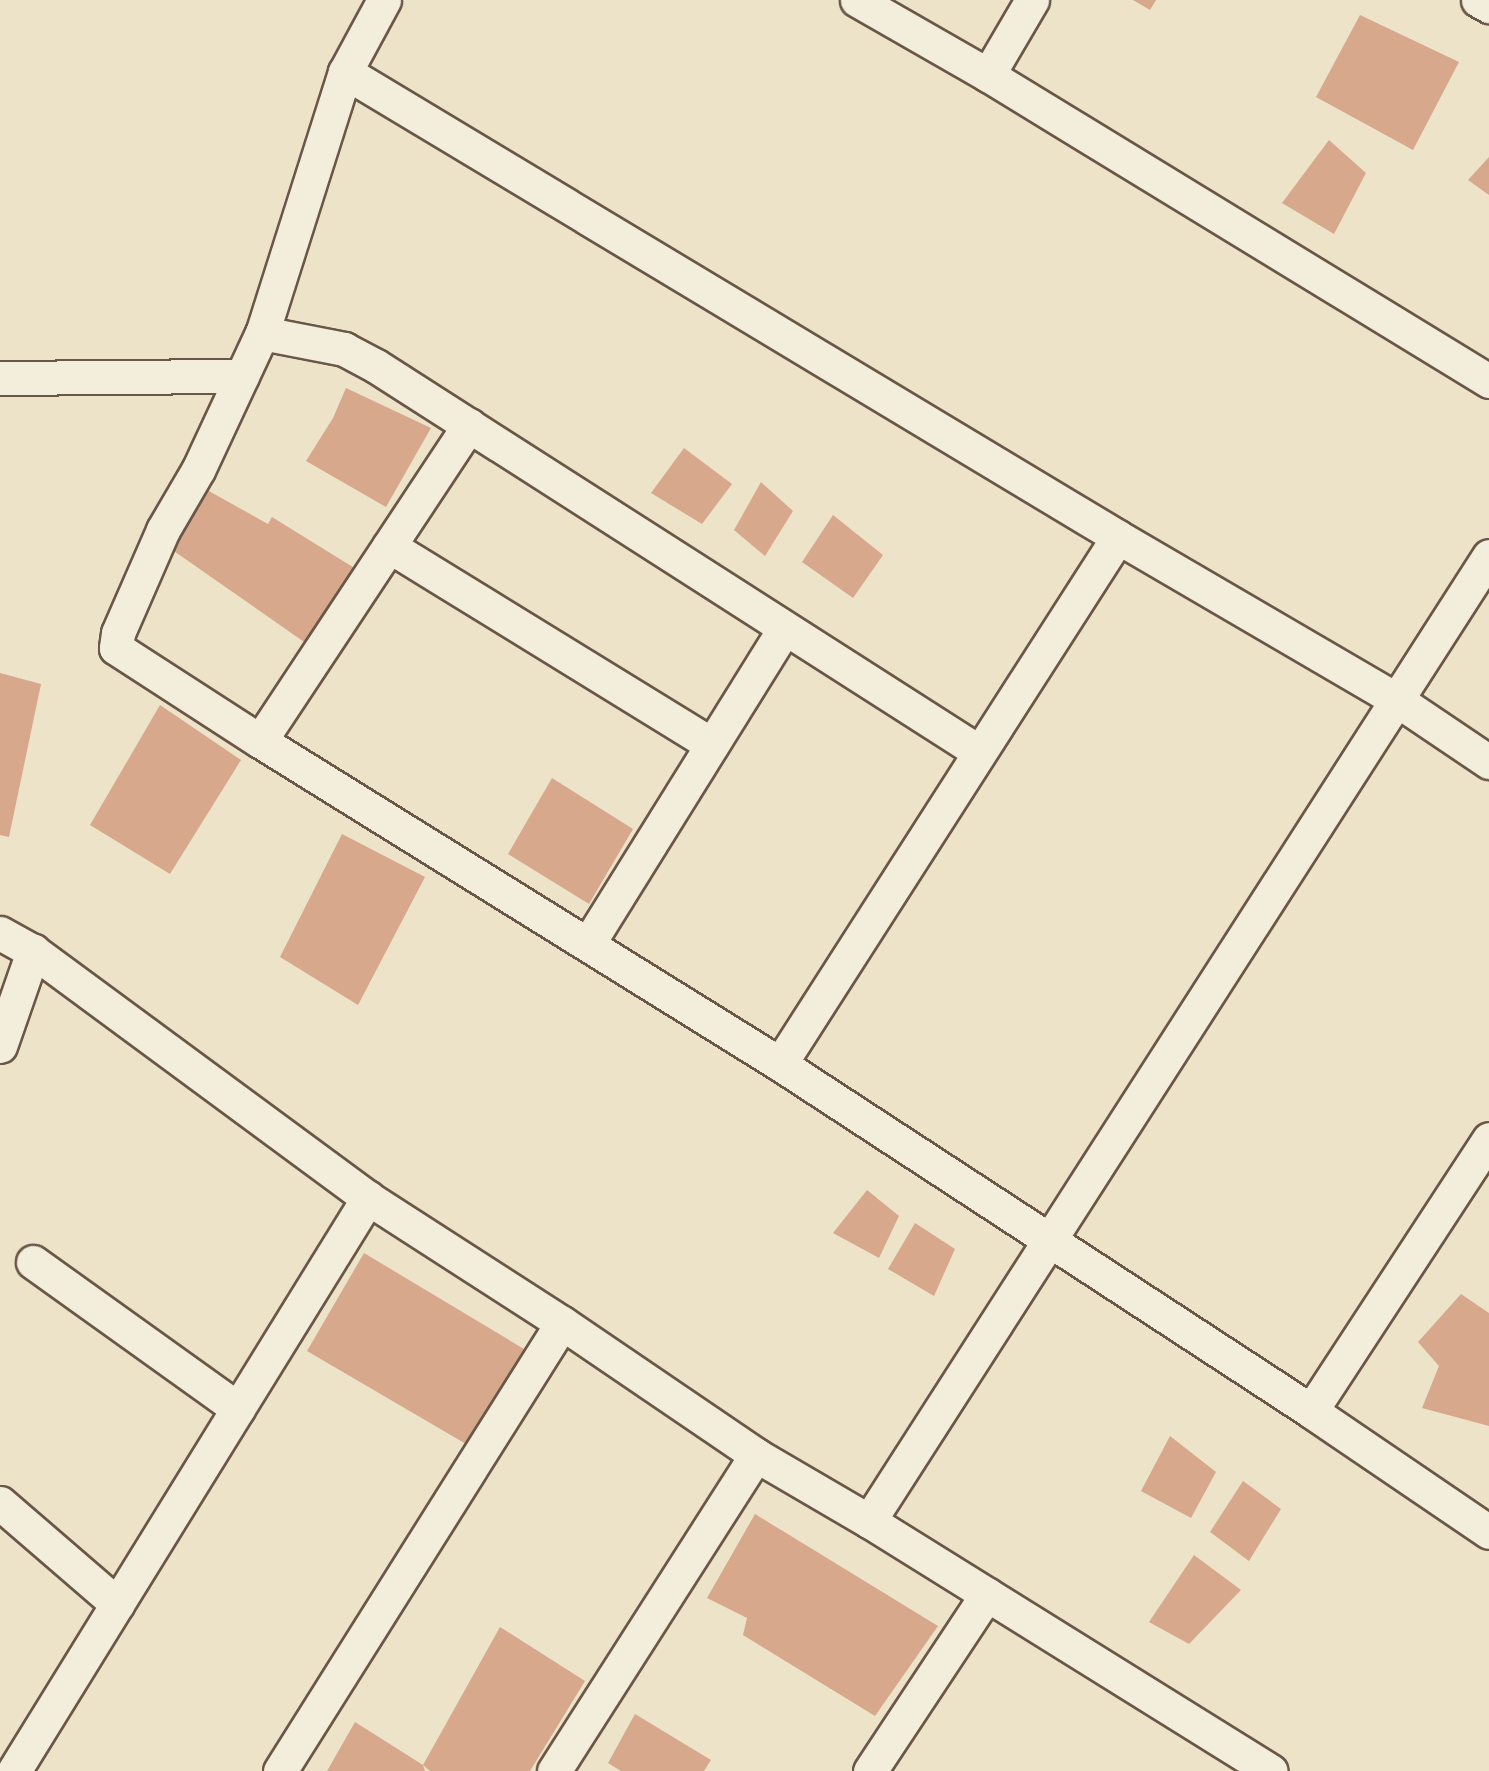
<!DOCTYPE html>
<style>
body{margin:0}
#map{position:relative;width:1489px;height:1771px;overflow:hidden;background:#ede3c9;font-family:"IM FELL DW Pica",serif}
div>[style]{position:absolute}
.building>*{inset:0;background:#d7a88c}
.roads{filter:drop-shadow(2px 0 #6a5747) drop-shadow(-2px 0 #6a5747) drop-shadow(0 2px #6a5747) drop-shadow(0 -2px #6a5747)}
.minor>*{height:33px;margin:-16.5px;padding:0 16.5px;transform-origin:16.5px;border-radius:16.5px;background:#f3eddc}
span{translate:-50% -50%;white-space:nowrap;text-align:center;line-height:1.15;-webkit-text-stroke:4.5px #f3eddc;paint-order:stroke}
</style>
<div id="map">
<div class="building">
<div style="clip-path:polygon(1133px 0,1156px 0,1150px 10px)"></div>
<div style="clip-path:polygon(1360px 15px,1459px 62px,1413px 150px,1316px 97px)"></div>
<div style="clip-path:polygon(1329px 140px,1366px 173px,1334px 234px,1282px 203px)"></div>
<div style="clip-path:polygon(1489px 157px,1489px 195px,1468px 180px)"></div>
<div style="clip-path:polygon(346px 388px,431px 428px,386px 507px,306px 461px,333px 418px)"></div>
<div style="clip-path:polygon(684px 448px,732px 484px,702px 524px,651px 493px)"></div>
<div style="clip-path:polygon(761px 482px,793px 511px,765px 556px,734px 530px)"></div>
<div style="clip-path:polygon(200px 486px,268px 524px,272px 517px,356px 569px,310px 646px,168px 547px)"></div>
<div style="clip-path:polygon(833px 515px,883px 555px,853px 598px,802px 562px)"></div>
<div style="clip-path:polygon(0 673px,41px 684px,9px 837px,0 835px)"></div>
<div style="clip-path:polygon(160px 705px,241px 760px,170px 874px,90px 825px)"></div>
<div style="clip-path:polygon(552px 778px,633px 829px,589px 904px,508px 854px)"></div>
<div style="clip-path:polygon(342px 834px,425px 877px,358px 1005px,280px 957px)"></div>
<div style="clip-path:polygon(867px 1190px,899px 1216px,879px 1258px,833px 1233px)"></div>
<div style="clip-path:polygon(915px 1223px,955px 1249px,934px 1296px,888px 1269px)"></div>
<div style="clip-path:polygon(364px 1253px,524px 1349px,466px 1444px,307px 1351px)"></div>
<div style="clip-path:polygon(1461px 1294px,1489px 1313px,1489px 1426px,1422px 1408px,1439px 1366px,1418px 1342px)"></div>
<div style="clip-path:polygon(1170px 1436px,1216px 1472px,1191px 1518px,1141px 1491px)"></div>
<div style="clip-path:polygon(1243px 1481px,1281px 1509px,1249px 1561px,1210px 1532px)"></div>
<div style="clip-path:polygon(755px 1514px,938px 1626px,875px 1716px,743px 1635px,747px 1618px,707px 1598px)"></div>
<div style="clip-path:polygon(1194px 1555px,1241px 1590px,1189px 1644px,1149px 1622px)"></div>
<div style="clip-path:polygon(500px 1627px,585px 1681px,530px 1771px,430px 1771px,423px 1765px,425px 1771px,327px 1771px,355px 1722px,423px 1765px)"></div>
<div style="clip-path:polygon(635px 1714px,711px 1760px,704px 1771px,621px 1771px,608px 1763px)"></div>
</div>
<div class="roads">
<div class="minor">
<div style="left:384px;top:0;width:82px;rotate:118.4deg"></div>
<div style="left:345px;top:72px;width:274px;rotate:107.6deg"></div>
<div style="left:262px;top:333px;width:151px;rotate:115deg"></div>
<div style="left:198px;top:470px;width:69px;rotate:120.3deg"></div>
<div style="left:163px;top:530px;width:112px;rotate:113.6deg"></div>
<div style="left:118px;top:633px;width:15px;rotate:98deg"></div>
<div style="left:116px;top:648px;width:171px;rotate:32.9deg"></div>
<div style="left:260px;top:741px;width:612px;rotate:31.85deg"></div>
<div style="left:780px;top:1064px;width:634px;rotate:33.16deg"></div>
<div style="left:1311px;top:1411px;width:215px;rotate:34.2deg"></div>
<div style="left:857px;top:0;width:151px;rotate:29.8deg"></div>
<div style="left:988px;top:75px;width:587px;rotate:31.42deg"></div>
<div style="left:1478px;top:0;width:13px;rotate:29deg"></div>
<div style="left:345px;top:72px;width:902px;rotate:31.03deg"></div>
<div style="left:1118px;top:537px;width:323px;rotate:30.3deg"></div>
<div style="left:1397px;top:700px;width:111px;rotate:34deg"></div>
<div style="left:988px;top:75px;width:87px;rotate:-59.6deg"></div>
<div style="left:262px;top:333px;width:84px;rotate:11deg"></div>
<div style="left:344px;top:349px;width:36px;rotate:28deg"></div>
<div style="left:376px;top:366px;width:716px;rotate:32.62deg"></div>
<div style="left:0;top:378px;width:242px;rotate:-0.5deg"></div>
<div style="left:389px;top:546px;width:379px;rotate:31.6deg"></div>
<div style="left:260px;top:741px;width:379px;rotate:-56.5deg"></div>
<div style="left:0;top:933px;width:38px;rotate:29deg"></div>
<div style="left:33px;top:951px;width:416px;rotate:36.4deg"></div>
<div style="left:368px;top:1198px;width:231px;rotate:32.8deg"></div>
<div style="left:562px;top:1323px;width:235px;rotate:34.2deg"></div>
<div style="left:756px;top:1455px;width:131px;rotate:30.3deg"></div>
<div style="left:869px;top:1521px;width:473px;rotate:31.9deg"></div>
<div style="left:588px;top:944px;width:372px;rotate:-58.1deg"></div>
<div style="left:0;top:1046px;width:101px;rotate:-70.8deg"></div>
<div style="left:780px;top:1064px;width:626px;rotate:-57.33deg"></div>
<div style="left:33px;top:1262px;width:252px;rotate:35.6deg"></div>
<div style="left:1311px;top:1411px;width:325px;rotate:-56.8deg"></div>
<div style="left:0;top:1503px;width:155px;rotate:40.8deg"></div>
<div style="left:869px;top:1521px;width:1147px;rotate:-57.28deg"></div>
<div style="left:14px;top:1771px;width:674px;rotate:-58.29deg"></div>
<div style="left:280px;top:1771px;width:529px;rotate:-57.81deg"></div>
<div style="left:554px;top:1771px;width:375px;rotate:-57.4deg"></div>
<div style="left:870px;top:1771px;width:212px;rotate:-56.5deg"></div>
</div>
</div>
</div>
